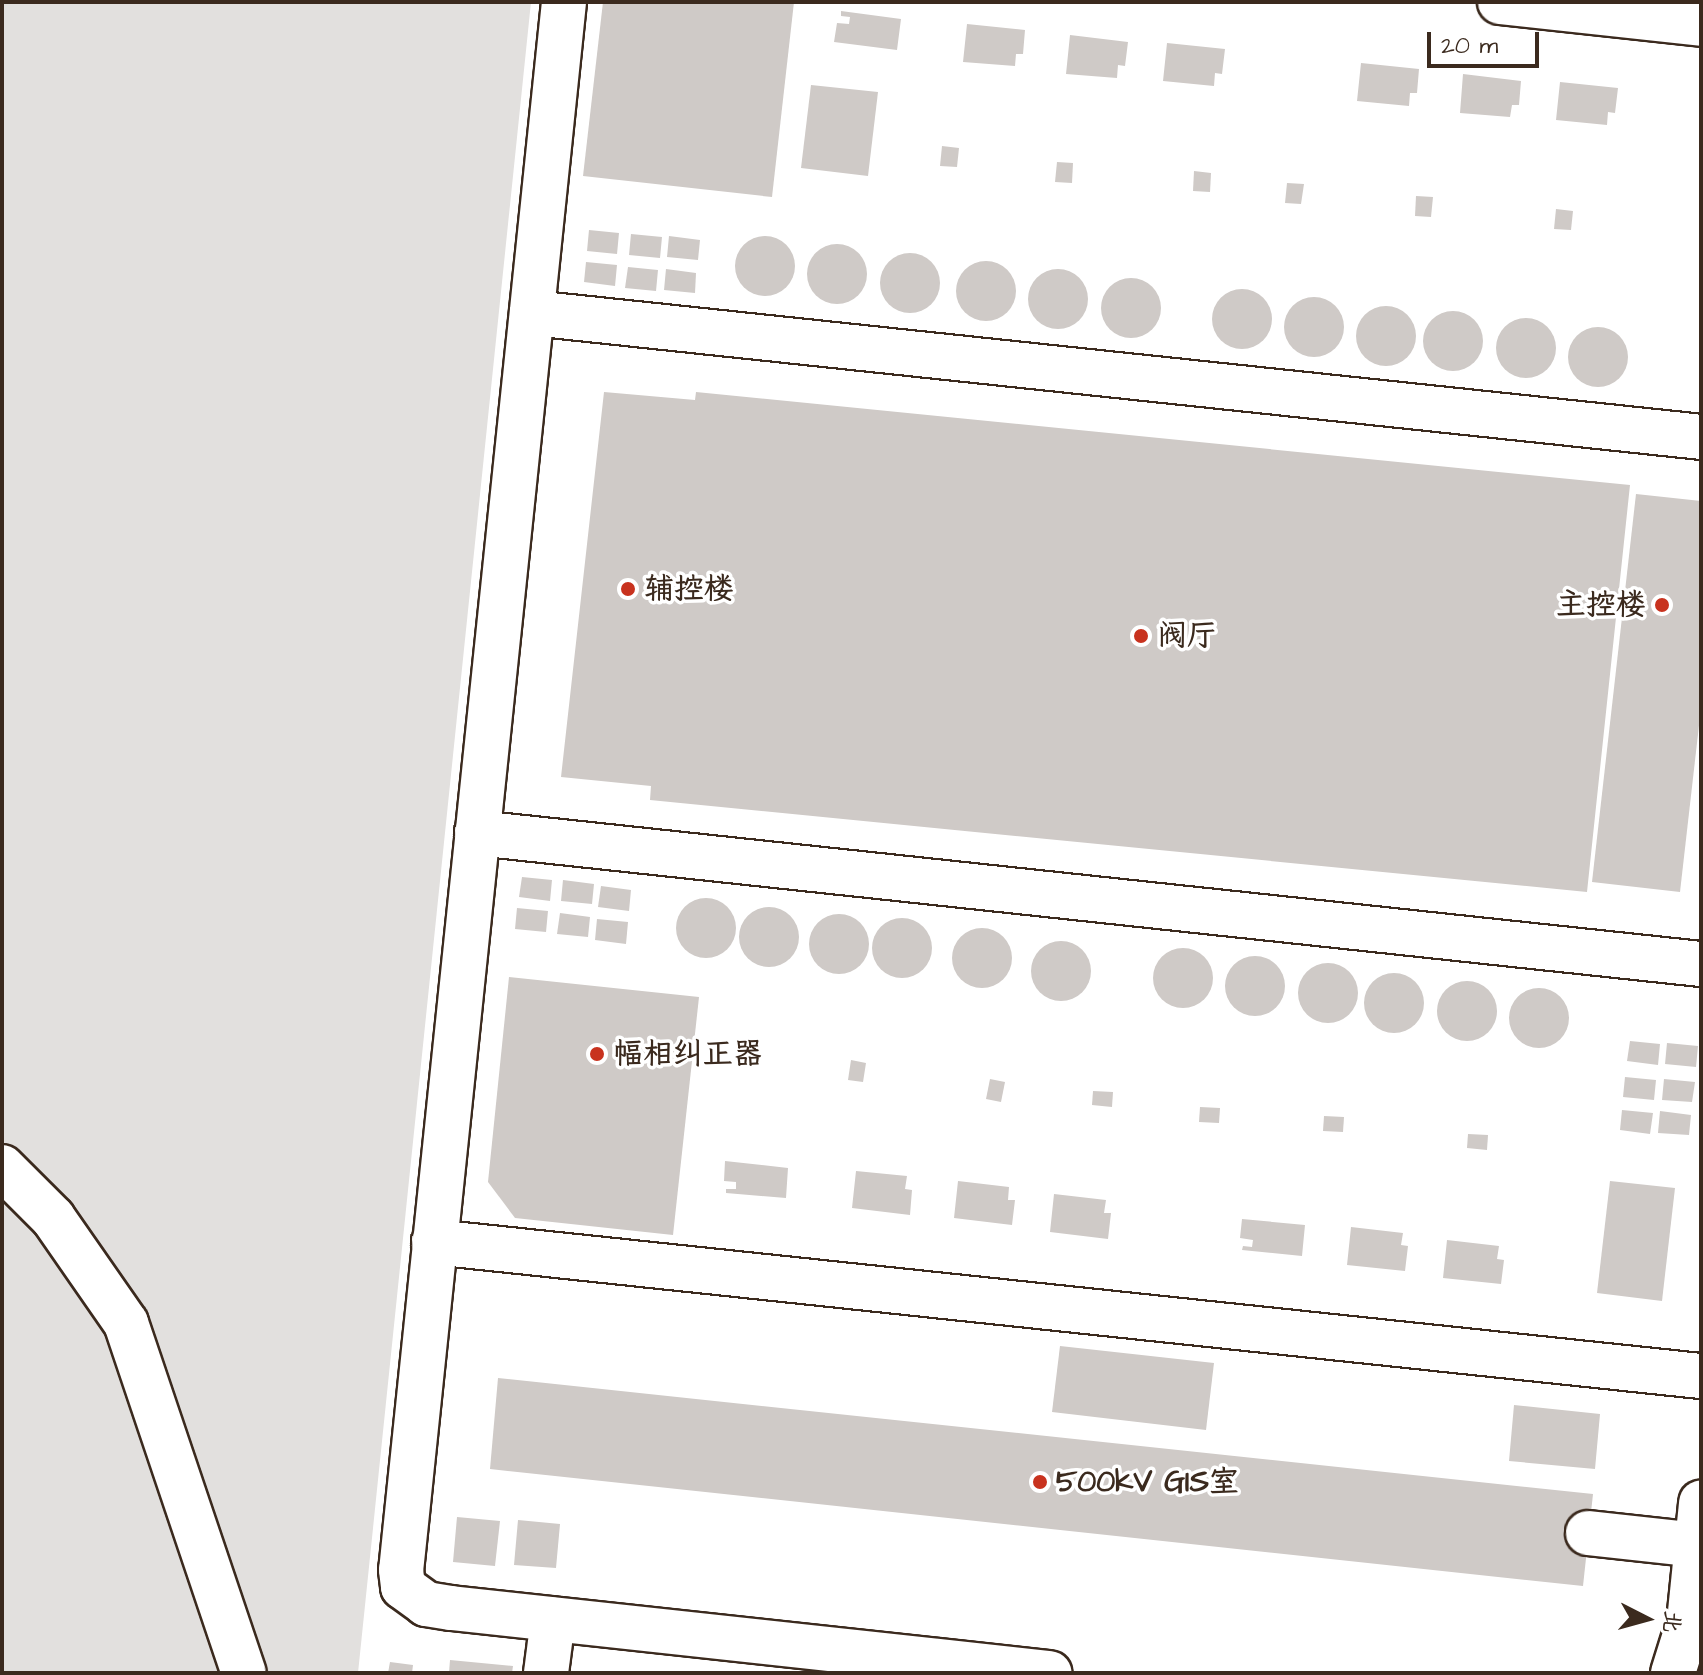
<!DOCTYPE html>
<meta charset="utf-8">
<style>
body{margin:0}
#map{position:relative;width:1703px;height:1675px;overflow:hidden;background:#fff;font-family:"Architects Daughter","LXGW WenKai TC",sans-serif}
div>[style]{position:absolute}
.green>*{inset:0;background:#e2e0de}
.building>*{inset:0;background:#cfcac7}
.round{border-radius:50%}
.roads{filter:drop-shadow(2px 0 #3b2a1e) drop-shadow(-2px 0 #3b2a1e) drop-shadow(0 2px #3b2a1e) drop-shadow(0 -2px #3b2a1e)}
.minor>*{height:44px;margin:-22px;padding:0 22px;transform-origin:22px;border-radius:22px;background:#fff}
.dots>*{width:22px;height:22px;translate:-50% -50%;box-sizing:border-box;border:4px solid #fff;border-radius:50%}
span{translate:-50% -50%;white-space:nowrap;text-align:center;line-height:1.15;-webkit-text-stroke:7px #fff;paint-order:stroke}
.poi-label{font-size:30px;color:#3b2a1e;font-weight:700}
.left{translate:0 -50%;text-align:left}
.right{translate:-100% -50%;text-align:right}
.frame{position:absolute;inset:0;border:4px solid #3b2a1e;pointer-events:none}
.north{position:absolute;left:1607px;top:1579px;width:80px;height:80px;-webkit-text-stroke:6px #fff;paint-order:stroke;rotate:96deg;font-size:22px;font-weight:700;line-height:32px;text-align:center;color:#3b2a1e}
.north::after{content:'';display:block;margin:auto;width:28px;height:36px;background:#3b2a1e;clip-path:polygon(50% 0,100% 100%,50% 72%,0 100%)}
.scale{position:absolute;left:1427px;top:32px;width:112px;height:36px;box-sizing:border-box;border:4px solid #3b2a1e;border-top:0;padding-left:10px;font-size:24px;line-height:28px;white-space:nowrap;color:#3b2a1e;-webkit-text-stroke:6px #fff;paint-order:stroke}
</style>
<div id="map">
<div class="green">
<div style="clip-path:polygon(2px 2px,531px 2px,358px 1673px,2px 1673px)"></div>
</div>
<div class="building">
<div style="clip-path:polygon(603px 2px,794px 2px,772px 197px,583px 176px)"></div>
<div style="clip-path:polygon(841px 11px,901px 19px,897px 50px,834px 42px,837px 23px,849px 24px,850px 17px,841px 16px)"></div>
<div style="clip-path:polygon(967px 24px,1025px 30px,1023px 54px,1016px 54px,1015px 66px,963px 62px)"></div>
<div style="clip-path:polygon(1070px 35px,1128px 42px,1125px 66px,1118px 65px,1117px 78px,1066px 74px)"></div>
<div style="clip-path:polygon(1167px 43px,1225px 49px,1222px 74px,1215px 73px,1214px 86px,1163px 81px)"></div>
<div style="clip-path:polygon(1361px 63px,1419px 69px,1417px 93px,1410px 93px,1409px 106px,1357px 101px)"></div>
<div style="clip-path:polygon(1463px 74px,1521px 81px,1519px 105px,1512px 105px,1510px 117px,1460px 113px)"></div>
<div style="clip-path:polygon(1560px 82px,1618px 88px,1615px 113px,1608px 112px,1607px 125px,1556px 120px)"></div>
<div style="clip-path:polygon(811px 85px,878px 92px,868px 176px,801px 168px)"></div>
<div style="clip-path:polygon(942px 146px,959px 148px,957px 167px,940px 166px)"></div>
<div style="clip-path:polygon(1057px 162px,1073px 163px,1072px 183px,1055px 182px)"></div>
<div style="clip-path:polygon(1194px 171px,1211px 173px,1210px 192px,1193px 191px)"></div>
<div style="clip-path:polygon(1287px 183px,1304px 184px,1301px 204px,1285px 203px)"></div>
<div style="clip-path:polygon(1416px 196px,1433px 197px,1431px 217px,1415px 216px)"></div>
<div style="clip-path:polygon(1556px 209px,1573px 211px,1571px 230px,1554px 229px)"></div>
<div style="clip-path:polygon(589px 230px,619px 233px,617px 254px,587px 251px)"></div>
<div style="clip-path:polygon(631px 234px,662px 237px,660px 258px,629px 255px)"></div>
<div style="clip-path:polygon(669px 236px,700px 240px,698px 260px,667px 257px)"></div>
<div class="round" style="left:735px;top:236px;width:60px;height:60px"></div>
<div class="round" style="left:807px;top:244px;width:60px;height:60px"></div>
<div class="round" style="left:880px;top:253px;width:60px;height:60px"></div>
<div class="round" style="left:956px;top:261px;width:60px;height:60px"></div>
<div style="clip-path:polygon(586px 262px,617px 265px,615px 286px,584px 282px)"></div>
<div style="clip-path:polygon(628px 267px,658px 270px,656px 291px,625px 288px)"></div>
<div style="clip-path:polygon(666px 269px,696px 273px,695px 293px,664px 290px)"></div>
<div class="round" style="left:1028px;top:269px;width:60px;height:60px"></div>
<div class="round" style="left:1101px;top:278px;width:60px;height:60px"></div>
<div class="round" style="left:1212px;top:289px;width:60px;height:60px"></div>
<div class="round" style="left:1284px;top:297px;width:60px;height:60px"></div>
<div class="round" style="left:1356px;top:306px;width:60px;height:60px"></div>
<div class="round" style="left:1423px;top:311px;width:60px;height:60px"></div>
<div class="round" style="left:1496px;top:318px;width:60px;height:60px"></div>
<div class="round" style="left:1568px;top:327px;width:60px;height:60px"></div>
<div style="clip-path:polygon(604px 392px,695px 400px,696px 392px,1630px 485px,1587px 892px,650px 800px,651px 786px,561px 777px)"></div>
<div style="clip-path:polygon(1636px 494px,1701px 501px,1701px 708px,1680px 892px,1592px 882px)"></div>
<div style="clip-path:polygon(522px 877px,552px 880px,550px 901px,519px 897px)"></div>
<div style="clip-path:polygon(563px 880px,594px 884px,592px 904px,561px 901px)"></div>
<div style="clip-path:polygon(601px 886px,631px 890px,629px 911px,598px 907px)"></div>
<div class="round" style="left:676px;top:898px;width:60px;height:60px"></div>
<div class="round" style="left:739px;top:907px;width:60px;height:60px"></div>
<div style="clip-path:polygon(517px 908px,548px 911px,546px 932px,515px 929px)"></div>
<div style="clip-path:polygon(560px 913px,590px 917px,588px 937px,557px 934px)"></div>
<div class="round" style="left:809px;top:914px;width:60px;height:60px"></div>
<div class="round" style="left:872px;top:918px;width:60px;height:60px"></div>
<div style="clip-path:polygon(597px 919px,628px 922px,626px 944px,595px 940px)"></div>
<div class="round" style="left:952px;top:928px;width:60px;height:60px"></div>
<div class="round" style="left:1031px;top:941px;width:60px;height:60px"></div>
<div class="round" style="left:1153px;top:948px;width:60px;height:60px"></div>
<div class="round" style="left:1225px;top:956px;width:60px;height:60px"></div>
<div class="round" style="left:1298px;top:963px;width:60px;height:60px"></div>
<div class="round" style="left:1364px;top:973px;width:60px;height:60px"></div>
<div style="clip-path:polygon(509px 977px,699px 997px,673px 1235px,515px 1218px,488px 1182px)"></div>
<div class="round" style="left:1437px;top:981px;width:60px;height:60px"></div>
<div class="round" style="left:1509px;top:988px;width:60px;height:60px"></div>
<div style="clip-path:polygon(1630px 1041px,1660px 1044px,1658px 1065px,1627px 1061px)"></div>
<div style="clip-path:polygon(1667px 1043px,1698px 1046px,1696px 1067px,1665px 1064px)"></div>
<div style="clip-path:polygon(851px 1060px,866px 1063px,863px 1082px,848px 1080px)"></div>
<div style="clip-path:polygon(1625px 1077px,1656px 1080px,1654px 1100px,1623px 1097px)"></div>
<div style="clip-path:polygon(990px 1079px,1005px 1082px,1001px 1102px,986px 1099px)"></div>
<div style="clip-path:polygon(1664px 1079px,1695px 1082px,1692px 1102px,1662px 1100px)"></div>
<div style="clip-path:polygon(1093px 1091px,1113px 1092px,1112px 1107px,1092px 1105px)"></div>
<div style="clip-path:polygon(1200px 1107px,1220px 1108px,1219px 1123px,1199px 1122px)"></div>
<div style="clip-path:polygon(1622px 1110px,1653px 1113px,1650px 1134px,1620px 1130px)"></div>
<div style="clip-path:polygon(1660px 1111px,1691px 1115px,1689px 1135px,1658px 1133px)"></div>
<div style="clip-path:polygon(1324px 1116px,1344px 1117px,1343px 1132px,1323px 1131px)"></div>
<div style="clip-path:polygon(1468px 1134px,1488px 1135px,1487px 1150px,1467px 1148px)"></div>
<div style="clip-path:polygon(725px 1161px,788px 1168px,786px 1198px,726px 1193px,726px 1189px,736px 1189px,736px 1182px,724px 1181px)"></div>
<div style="clip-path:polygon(856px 1171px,907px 1176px,905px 1189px,912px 1190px,910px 1215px,852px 1208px)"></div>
<div style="clip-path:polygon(958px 1181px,1009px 1187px,1008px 1200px,1015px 1200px,1012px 1225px,954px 1218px)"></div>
<div style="clip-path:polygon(1610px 1181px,1675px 1188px,1662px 1301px,1597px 1293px)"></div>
<div style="clip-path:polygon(1054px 1194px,1106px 1200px,1104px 1213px,1111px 1213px,1108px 1239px,1050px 1232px)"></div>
<div style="clip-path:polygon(1242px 1219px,1305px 1225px,1302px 1256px,1242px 1250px,1243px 1246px,1252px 1247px,1253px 1240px,1240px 1238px)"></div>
<div style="clip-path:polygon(1351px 1227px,1403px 1233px,1401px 1245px,1408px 1246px,1405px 1271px,1347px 1265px)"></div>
<div style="clip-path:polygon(1447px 1240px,1499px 1246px,1497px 1259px,1504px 1260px,1501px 1284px,1443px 1278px)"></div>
<div style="clip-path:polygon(1060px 1346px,1214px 1363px,1206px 1430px,1052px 1412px)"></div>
<div style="clip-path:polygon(498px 1378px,1593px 1494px,1583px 1586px,490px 1469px)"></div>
<div style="clip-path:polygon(1514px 1405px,1600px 1414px,1595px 1469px,1509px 1461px)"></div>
<div style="clip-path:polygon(457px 1517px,500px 1521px,495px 1566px,453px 1562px)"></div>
<div style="clip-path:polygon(518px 1520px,560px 1524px,556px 1568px,514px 1565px)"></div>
<div style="clip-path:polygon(450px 1660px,513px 1666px,512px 1673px,449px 1673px)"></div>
<div style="clip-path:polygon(390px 1662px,413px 1665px,412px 1673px,388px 1673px)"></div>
</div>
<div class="roads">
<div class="minor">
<div style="left:564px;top:2px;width:1576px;rotate:95.93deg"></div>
<div style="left:401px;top:1570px;width:17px;rotate:83deg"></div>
<div style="left:403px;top:1587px;width:29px;rotate:36deg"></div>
<div style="left:426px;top:1604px;width:25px;rotate:9deg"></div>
<div style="left:451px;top:1608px;width:602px;rotate:6.2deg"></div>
<div style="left:1500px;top:2px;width:202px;rotate:6.2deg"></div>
<div style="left:532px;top:313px;width:1176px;rotate:6.05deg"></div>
<div style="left:477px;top:833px;width:1231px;rotate:6.11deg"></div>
<div style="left:2px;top:1167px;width:72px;rotate:45deg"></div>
<div style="left:53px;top:1218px;width:128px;rotate:55.2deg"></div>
<div style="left:126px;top:1323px;width:369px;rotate:71.4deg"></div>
<div style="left:434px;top:1242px;width:1274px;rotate:6.04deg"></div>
<div style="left:1588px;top:1533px;width:110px;rotate:6.3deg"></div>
<div style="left:546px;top:1673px;width:54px;rotate:-82.6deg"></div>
<div style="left:1673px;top:1673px;width:53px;rotate:-72.6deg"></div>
<div style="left:1689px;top:1622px;width:120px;rotate:-84.2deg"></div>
</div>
</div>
<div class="dots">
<div style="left:628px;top:589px;background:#c8321e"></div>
<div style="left:1662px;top:605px;background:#c8321e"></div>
<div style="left:1141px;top:636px;background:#c8321e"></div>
<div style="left:597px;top:1054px;background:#c8321e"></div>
<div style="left:1040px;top:1482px;background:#c8321e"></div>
</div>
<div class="poi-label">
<span class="left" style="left:644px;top:589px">辅控楼</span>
<span class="right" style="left:1646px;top:605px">主控楼</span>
<span class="left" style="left:1157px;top:636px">阀厅</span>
<span class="left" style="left:613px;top:1054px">幅相纠正器</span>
<span class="left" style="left:1056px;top:1482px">500kV GIS室</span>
</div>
<div class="frame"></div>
<div class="north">北</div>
<div class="scale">20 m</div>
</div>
